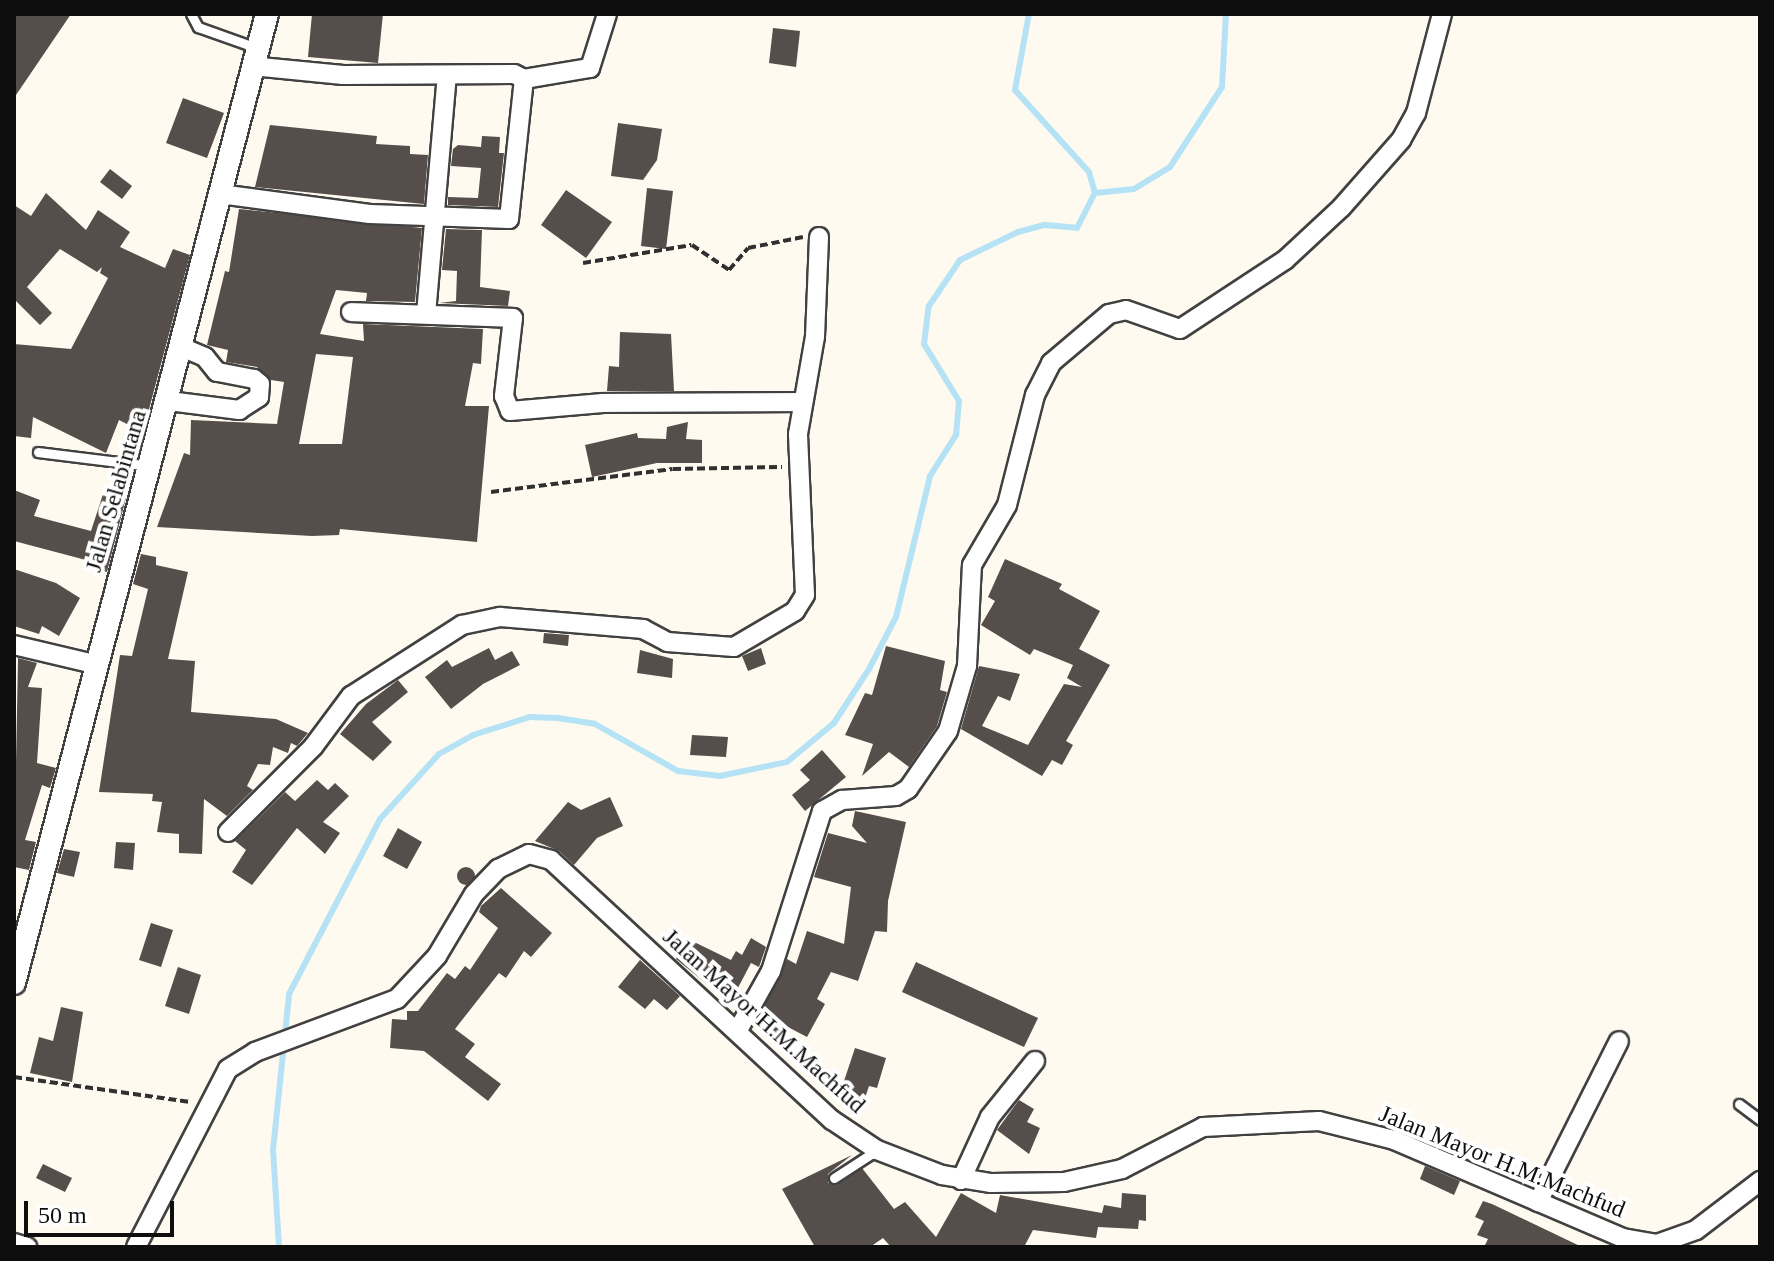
<!DOCTYPE html>
<style>
body{margin:0}
#map{position:relative;width:1774px;height:1261px;overflow:hidden;background:#fffaef;font-family:"Times New Roman",serif}
div>[style]{position:absolute}
.stream>*{height:6px;margin:-3px;padding:0 3px;transform-origin:3px;border-radius:3px;background:#b5e3f5}
.building>*{inset:0;background:#564e4a}
.round{border-radius:50%}
.path>*{height:4px;margin-top:-2px;transform-origin:0;background:repeating-linear-gradient(90deg,#303030 0 8px,transparent 0 12px)}
.roads{filter:drop-shadow(2px 0 #414141) drop-shadow(-2px 0 #414141) drop-shadow(0 2px #414141) drop-shadow(0 -2px #414141)}
.service>*{height:9px;margin:-4.5px;padding:0 4.5px;transform-origin:4.5px;border-radius:4.5px;background:#fff}
.minor>*{height:18px;margin:-9px;padding:0 9px;transform-origin:9px;border-radius:9px;background:#fff}
.tertiary>*{height:22px;margin:-11px;padding:0 11px;transform-origin:11px;border-radius:11px;background:#fff}
span{translate:-50% -50%;white-space:nowrap;text-align:center;line-height:1.15;-webkit-text-stroke:8px #fff;paint-order:stroke}
.street-label{font-size:24px;color:#0e0e0e}
.frame{position:absolute;inset:0;border:16px solid #0e0e0e;pointer-events:none}
.scale{position:absolute;left:24px;top:1201px;width:150px;height:36px;box-sizing:border-box;border:4px solid #0e0e0e;border-top:0;padding-left:10px;font-size:24px;line-height:28px;white-space:nowrap;color:#0e0e0e;-webkit-text-stroke:6px #fff;paint-order:stroke}
</style>
<div id="map">
<div class="stream">
<div style="left:1095px;top:193px;width:39px;rotate:-6deg"></div>
<div style="left:1134px;top:189px;width:42px;rotate:-31.4deg"></div>
<div style="left:1170px;top:167px;width:95px;rotate:-57deg"></div>
<div style="left:1222px;top:87px;width:73px;rotate:-86.9deg"></div>
<div style="left:279px;top:1247px;width:97px;rotate:-93.5deg"></div>
<div style="left:273px;top:1150px;width:157px;rotate:-84.1deg"></div>
<div style="left:289px;top:994px;width:197px;rotate:-62.5deg"></div>
<div style="left:380px;top:819px;width:88px;rotate:-47.8deg"></div>
<div style="left:439px;top:754px;width:39px;rotate:-29deg"></div>
<div style="left:473px;top:735px;width:60px;rotate:-17.5deg"></div>
<div style="left:530px;top:717px;width:28px;rotate:2deg"></div>
<div style="left:558px;top:718px;width:37px;rotate:9deg"></div>
<div style="left:595px;top:724px;width:95px;rotate:29.5deg"></div>
<div style="left:678px;top:771px;width:42px;rotate:6.8deg"></div>
<div style="left:720px;top:776px;width:68px;rotate:-11.8deg"></div>
<div style="left:787px;top:762px;width:61px;rotate:-39.7deg"></div>
<div style="left:834px;top:723px;width:64px;rotate:-57.1deg"></div>
<div style="left:869px;top:669px;width:59px;rotate:-62.6deg"></div>
<div style="left:896px;top:617px;width:145px;rotate:-76.4deg"></div>
<div style="left:930px;top:476px;width:49px;rotate:-57.6deg"></div>
<div style="left:956px;top:435px;width:34px;rotate:-85deg"></div>
<div style="left:959px;top:401px;width:67px;rotate:-121.6deg"></div>
<div style="left:924px;top:344px;width:38px;rotate:-83deg"></div>
<div style="left:929px;top:306px;width:55px;rotate:-56deg"></div>
<div style="left:960px;top:260px;width:64px;rotate:-25.8deg"></div>
<div style="left:1018px;top:232px;width:28px;rotate:-15deg"></div>
<div style="left:1045px;top:225px;width:32px;rotate:5deg"></div>
<div style="left:1077px;top:228px;width:39px;rotate:-63deg"></div>
<div style="left:1095px;top:193px;width:22px;rotate:-106deg"></div>
<div style="left:1089px;top:172px;width:110px;rotate:-132.1deg"></div>
<div style="left:1015px;top:90px;width:77px;rotate:-79.6deg"></div>
</div>
<div class="building">
<div style="clip-path:polygon(14px 14px,71px 14px,14px 98px)"></div>
<div style="clip-path:polygon(312px 14px,383px 14px,378px 63px,308px 57px)"></div>
<div style="clip-path:polygon(773px 28px,800px 31px,796px 67px,769px 63px)"></div>
<div style="clip-path:polygon(183px 98px,224px 113px,207px 158px,166px 143px)"></div>
<div style="clip-path:polygon(618px 123px,662px 129px,657px 160px,643px 180px,611px 176px)"></div>
<div style="clip-path:polygon(270px 125px,377px 136px,376px 144px,410px 146px,410px 154px,428px 155px,424px 204px,255px 187px)"></div>
<div style="clip-path:polygon(482px 136px,500px 137px,499px 153px,504px 153px,498px 207px,448px 205px,448px 197px,478px 198px,481px 168px,451px 166px,453px 149px,458px 145px,481px 147px)"></div>
<div style="clip-path:polygon(110px 169px,132px 186px,122px 199px,100px 182px)"></div>
<div style="clip-path:polygon(647px 188px,673px 191px,666px 249px,641px 246px)"></div>
<div style="clip-path:polygon(566px 190px,612px 222px,586px 258px,541px 225px)"></div>
<div style="clip-path:polygon(46px 193px,86px 230px,98px 210px,130px 232px,120px 247px,165px 268px,173px 249px,190px 255px,143px 432px,119px 420px,106px 453px,33px 417px,31px 438px,14px 436px,14px 344px,71px 349px,108px 278px,100px 273px,102px 267px,97px 272px,60px 249px,27px 287px,52px 313px,40px 325px,14px 299px,14px 205px,31px 216px)"></div>
<div style="clip-path:polygon(evenodd,239px 209px,422px 228px,415px 302px,366px 301px,367px 293px,336px 290px,320px 334px,364px 341px,363px 324px,483px 329px,481px 364px,473px 363px,465px 406px,489px 406px,477px 542px,340px 529px,339px 535px,312px 536px,157px 527px,184px 453px,190px 455px,191px 420px,277px 424px,284px 382px,271px 380px,257px 367px,226px 362px,228px 350px,207px 345px,225px 271px,229px 272px,239px 209px,316px 354px,353px 357px,342px 444px,299px 444px,316px 354px)"></div>
<div style="clip-path:polygon(446px 229px,482px 230px,480px 287px,510px 291px,508px 306px,439px 303px,456px 301px,457px 271px,442px 270px)"></div>
<div style="clip-path:polygon(620px 332px,671px 334px,674px 391px,607px 391px,609px 366px,619px 367px)"></div>
<div style="clip-path:polygon(688px 422px,686px 439px,702px 440px,702px 463px,657px 463px,592px 477px,585px 445px,637px 433px,638px 438px,666px 439px,667px 427px)"></div>
<div style="clip-path:polygon(14px 490px,40px 500px,34px 516px,91px 531px,104px 491px,126px 498px,107px 572px,99px 570px,101px 564px,14px 541px)"></div>
<div style="clip-path:polygon(141px 554px,156px 557px,156px 565px,188px 572px,168px 659px,195px 661px,191px 712px,276px 719px,308px 733px,297px 746px,291px 743px,288px 753px,273px 747px,270px 765px,258px 764px,247px 786px,253px 790px,227px 816px,204px 799px,202px 854px,179px 853px,179px 834px,157px 832px,162px 802px,152px 801px,153px 794px,99px 792px,120px 655px,132px 656px,148px 589px,133px 584px)"></div>
<div style="clip-path:polygon(1005px 559px,1062px 584px,1059px 589px,1100px 611px,1079px 649px,1110px 665px,1066px 741px,1073px 745px,1062px 765px,1052px 760px,1042px 776px,961px 729px,979px 666px,1020px 674px,1010px 701px,998px 696px,982px 726px,1028px 745px,1064px 684px,1082px 687px,1067px 678px,1073px 665px,1034px 649px,1030px 655px,981px 625px,995px 601px,988px 597px)"></div>
<div style="clip-path:polygon(14px 569px,56px 583px,80px 598px,59px 636px,42px 626px,39px 634px,14px 626px)"></div>
<div style="clip-path:polygon(544px 633px,569px 635px,568px 646px,543px 643px)"></div>
<div style="clip-path:polygon(886px 646px,945px 661px,940px 690px,947px 692px,937px 726px,909px 767px,889px 752px,862px 776px,873px 744px,845px 735px,865px 693px,872px 695px)"></div>
<div style="clip-path:polygon(489px 648px,495px 660px,512px 651px,520px 665px,483px 684px,451px 709px,425px 677px,447px 660px,452px 667px)"></div>
<div style="clip-path:polygon(761px 648px,766px 664px,748px 671px,742px 656px)"></div>
<div style="clip-path:polygon(640px 650px,673px 659px,672px 678px,637px 673px)"></div>
<div style="clip-path:polygon(18px 658px,37px 663px,28px 687px,42px 688px,37px 763px,56px 768px,50px 788px,42px 785px,25px 840px,36px 842px,29px 870px,14px 867px)"></div>
<div style="clip-path:polygon(398px 680px,408px 692px,372px 722px,392px 742px,373px 761px,340px 734px,366px 704px)"></div>
<div style="clip-path:polygon(692px 735px,728px 737px,726px 757px,690px 755px)"></div>
<div style="clip-path:polygon(822px 750px,846px 777px,805px 811px,792px 795px,810px 780px,800px 770px)"></div>
<div style="clip-path:polygon(317px 780px,328px 790px,335px 783px,349px 796px,323px 822px,340px 833px,325px 854px,297px 828px,252px 885px,232px 872px,246px 850px,235px 841px,285px 792px,295px 801px)"></div>
<div style="clip-path:polygon(610px 797px,623px 826px,597px 838px,574px 865px,559px 851px,535px 841px,568px 802px,581px 810px)"></div>
<div style="clip-path:polygon(855px 811px,906px 822px,888px 901px,887px 932px,875px 931px,858px 981px,831px 972px,817px 999px,825px 1004px,807px 1037px,786px 1026px,778px 1040px,754px 1027px,787px 959px,796px 964px,807px 931px,844px 944px,851px 887px,814px 877px,828px 833px,867px 843px,852px 826px)"></div>
<div style="clip-path:polygon(398px 828px,422px 842px,407px 869px,383px 856px)"></div>
<div style="clip-path:polygon(116px 842px,135px 843px,133px 870px,114px 868px)"></div>
<div style="clip-path:polygon(64px 849px,80px 852px,74px 877px,57px 873px)"></div>
<div class="round" style="left:457px;top:867px;width:18px;height:18px"></div>
<div style="clip-path:polygon(501px 888px,552px 933px,531px 957px,524px 951px,506px 978px,499px 973px,455px 1029px,475px 1044px,465px 1057px,501px 1084px,488px 1101px,424px 1051px,390px 1048px,392px 1019px,407px 1020px,407px 1011px,418px 1011px,447px 973px,455px 979px,465px 966px,470px 970px,498px 928px,479px 912px,481px 906px)"></div>
<div style="clip-path:polygon(151px 923px,173px 930px,161px 967px,139px 960px)"></div>
<div style="clip-path:polygon(686px 938px,731px 960px,736px 951px,742px 955px,751px 938px,766px 947px,759px 967px,751px 963px,730px 1003px,676px 959px)"></div>
<div style="clip-path:polygon(640px 960px,680px 996px,667px 1010px,654px 999px,645px 1009px,618px 987px)"></div>
<div style="clip-path:polygon(916px 962px,1038px 1018px,1024px 1047px,902px 992px)"></div>
<div style="clip-path:polygon(178px 967px,201px 975px,189px 1014px,165px 1006px)"></div>
<div style="clip-path:polygon(61px 1007px,83px 1012px,72px 1082px,30px 1073px,39px 1037px,53px 1041px)"></div>
<div style="clip-path:polygon(855px 1048px,886px 1058px,877px 1088px,869px 1086px,864px 1101px,840px 1093px)"></div>
<div style="clip-path:polygon(1019px 1100px,1034px 1109px,1027px 1122px,1040px 1128px,1029px 1154px,997px 1130px)"></div>
<div style="clip-path:polygon(852px 1155px,828px 1174px,828px 1183px,837px 1185px,862px 1168px,894px 1209px,905px 1202px,936px 1237px,961px 1193px,996px 1213px,1000px 1195px,1102px 1213px,1104px 1205px,1121px 1208px,1122px 1193px,1146px 1195px,1146px 1221px,1139px 1220px,1138px 1229px,1098px 1227px,1096px 1238px,1033px 1230px,1024px 1247px,891px 1247px,883px 1238px,870px 1247px,815px 1247px,782px 1189px)"></div>
<div style="clip-path:polygon(43px 1164px,72px 1178px,65px 1192px,36px 1178px)"></div>
<div style="clip-path:polygon(1425px 1166px,1460px 1181px,1454px 1195px,1420px 1179px)"></div>
<div style="clip-path:polygon(1483px 1201px,1492px 1204px,1582px 1247px,1484px 1247px,1488px 1239px,1477px 1235px,1484px 1221px,1475px 1217px)"></div>
</div>
<div class="path">
<div style="left:583px;top:263px;width:110px;rotate:-9.4deg"></div>
<div style="left:692px;top:245px;width:45px;rotate:34deg"></div>
<div style="left:729px;top:270px;width:29px;rotate:-49deg"></div>
<div style="left:748px;top:248px;width:56px;rotate:-11.3deg"></div>
<div style="left:491px;top:492px;width:183px;rotate:-7.2deg"></div>
<div style="left:673px;top:469px;width:109px;rotate:-1.1deg"></div>
<div style="left:14px;top:1077px;width:178px;rotate:8.1deg"></div>
</div>
<div class="roads">
<div class="service">
<div style="left:191px;top:14px;width:15px;rotate:62deg"></div>
<div style="left:198px;top:27px;width:63px;rotate:19.6deg"></div>
<div style="left:38px;top:452px;width:113px;rotate:7.1deg"></div>
<div style="left:1739px;top:1104px;width:26px;rotate:37deg"></div>
<div style="left:834px;top:1178px;width:51px;rotate:-33.1deg"></div>
</div>
<div class="minor">
<div style="left:524px;top:79px;width:67px;rotate:-9.5deg"></div>
<div style="left:590px;top:68px;width:57px;rotate:-72.5deg"></div>
<div style="left:220px;top:194px;width:151px;rotate:7.6deg"></div>
<div style="left:370px;top:214px;width:139px;rotate:2.1deg"></div>
<div style="left:509px;top:219px;width:141px;rotate:-83.9deg"></div>
<div style="left:524px;top:79px;width:11px;rotate:-153deg"></div>
<div style="left:514px;top:74px;width:171px;rotate:179.7deg"></div>
<div style="left:343px;top:75px;width:91px;rotate:-174.4deg"></div>
<div style="left:351px;top:312px;width:162px;rotate:2.1deg"></div>
<div style="left:513px;top:318px;width:79px;rotate:96.6deg"></div>
<div style="left:504px;top:396px;width:16px;rotate:68deg"></div>
<div style="left:510px;top:411px;width:93px;rotate:-4.9deg"></div>
<div style="left:603px;top:403px;width:196px;rotate:-0.3deg"></div>
<div style="left:426px;top:314px;width:239px;rotate:-85deg"></div>
<div style="left:169px;top:401px;width:71px;rotate:7.3deg"></div>
<div style="left:239px;top:410px;width:24px;rotate:-33deg"></div>
<div style="left:259px;top:397px;width:13px;rotate:-86deg"></div>
<div style="left:260px;top:384px;width:8px;rotate:-140deg"></div>
<div style="left:254px;top:379px;width:38px;rotate:-169deg"></div>
<div style="left:217px;top:372px;width:19px;rotate:-129deg"></div>
<div style="left:205px;top:357px;width:25px;rotate:-157deg"></div>
<div style="left:14px;top:645px;width:82px;rotate:13.4deg"></div>
<div style="left:228px;top:832px;width:120px;rotate:-45deg"></div>
<div style="left:313px;top:747px;width:64px;rotate:-53.3deg"></div>
<div style="left:351px;top:696px;width:132px;rotate:-32.6deg"></div>
<div style="left:462px;top:625px;width:39px;rotate:-12deg"></div>
<div style="left:500px;top:617px;width:144px;rotate:4.8deg"></div>
<div style="left:643px;top:629px;width:27px;rotate:28deg"></div>
<div style="left:667px;top:642px;width:67px;rotate:4.3deg"></div>
<div style="left:734px;top:647px;width:71px;rotate:-30.5deg"></div>
<div style="left:795px;top:611px;width:19px;rotate:-58deg"></div>
<div style="left:805px;top:595px;width:161px;rotate:-92.5deg"></div>
<div style="left:798px;top:434px;width:98px;rotate:-80.1deg"></div>
<div style="left:815px;top:337px;width:100px;rotate:-87.7deg"></div>
<div style="left:738px;top:1030px;width:68px;rotate:-60.8deg"></div>
<div style="left:771px;top:971px;width:168px;rotate:-72.3deg"></div>
<div style="left:822px;top:811px;width:23px;rotate:-29deg"></div>
<div style="left:842px;top:800px;width:54px;rotate:-4.2deg"></div>
<div style="left:896px;top:796px;width:14px;rotate:-30deg"></div>
<div style="left:908px;top:789px;width:70px;rotate:-55.4deg"></div>
<div style="left:948px;top:731px;width:68px;rotate:-73.7deg"></div>
<div style="left:967px;top:666px;width:101px;rotate:-87.2deg"></div>
<div style="left:972px;top:565px;width:69px;rotate:-59.7deg"></div>
<div style="left:1007px;top:505px;width:114px;rotate:-75.7deg"></div>
<div style="left:1035px;top:395px;width:36px;rotate:-63deg"></div>
<div style="left:1051px;top:363px;width:76px;rotate:-40.2deg"></div>
<div style="left:1109px;top:314px;width:17px;rotate:-13deg"></div>
<div style="left:1126px;top:310px;width:57px;rotate:19.4deg"></div>
<div style="left:1180px;top:329px;width:126px;rotate:-33.3deg"></div>
<div style="left:1285px;top:260px;width:76px;rotate:-42.9deg"></div>
<div style="left:1341px;top:208px;width:91px;rotate:-48.6deg"></div>
<div style="left:1401px;top:140px;width:31px;rotate:-61deg"></div>
<div style="left:1416px;top:113px;width:102px;rotate:-75.3deg"></div>
<div style="left:961px;top:1180px;width:69px;rotate:-65.3deg"></div>
<div style="left:990px;top:1117px;width:72px;rotate:-51.2deg"></div>
<div style="left:1538px;top:1202px;width:180px;rotate:-63.3deg"></div>
<div style="left:14px;top:1243px;width:14px;rotate:17deg"></div>
<div style="left:136px;top:1247px;width:200px;rotate:-62.7deg"></div>
<div style="left:228px;top:1069px;width:32px;rotate:-32deg"></div>
<div style="left:255px;top:1052px;width:152px;rotate:-20.5deg"></div>
<div style="left:397px;top:999px;width:59px;rotate:-47.1deg"></div>
<div style="left:437px;top:956px;width:72px;rotate:-59.2deg"></div>
<div style="left:474px;top:894px;width:35px;rotate:-46deg"></div>
<div style="left:498px;top:869px;width:34px;rotate:-26deg"></div>
<div style="left:529px;top:854px;width:23px;rotate:15deg"></div>
<div style="left:551px;top:860px;width:383px;rotate:42.8deg"></div>
<div style="left:832px;top:1120px;width:54px;rotate:33.7deg"></div>
<div style="left:877px;top:1150px;width:70px;rotate:21deg"></div>
<div style="left:942px;top:1175px;width:50px;rotate:9.3deg"></div>
<div style="left:991px;top:1183px;width:73px;rotate:-0.8deg"></div>
<div style="left:1064px;top:1182px;width:59px;rotate:-12.6deg"></div>
<div style="left:1122px;top:1169px;width:91px;rotate:-27.4deg"></div>
<div style="left:1203px;top:1127px;width:116px;rotate:-3deg"></div>
<div style="left:1319px;top:1121px;width:77px;rotate:14.2deg"></div>
<div style="left:1394px;top:1140px;width:249px;rotate:23.2deg"></div>
<div style="left:1623px;top:1238px;width:35px;rotate:10deg"></div>
<div style="left:1657px;top:1244px;width:41px;rotate:-19.7deg"></div>
<div style="left:1696px;top:1230px;width:81px;rotate:-37.4deg"></div>
</div>
<div class="tertiary">
<div style="left:14px;top:983px;width:1001px;rotate:-75.37deg"></div>
</div>
</div>
<div class="street-label">
<span style="left:116px;top:491px;rotate:-74deg">Jalan Selabintana</span>
<span style="left:764px;top:1021px;rotate:42deg">Jalan Mayor H.M.Machfud</span>
<span style="left:1502px;top:1162px;rotate:22deg">Jalan Mayor H.M.Machfud</span>
</div>
<div class="frame"></div>
<div class="scale">50 m</div>
</div>
